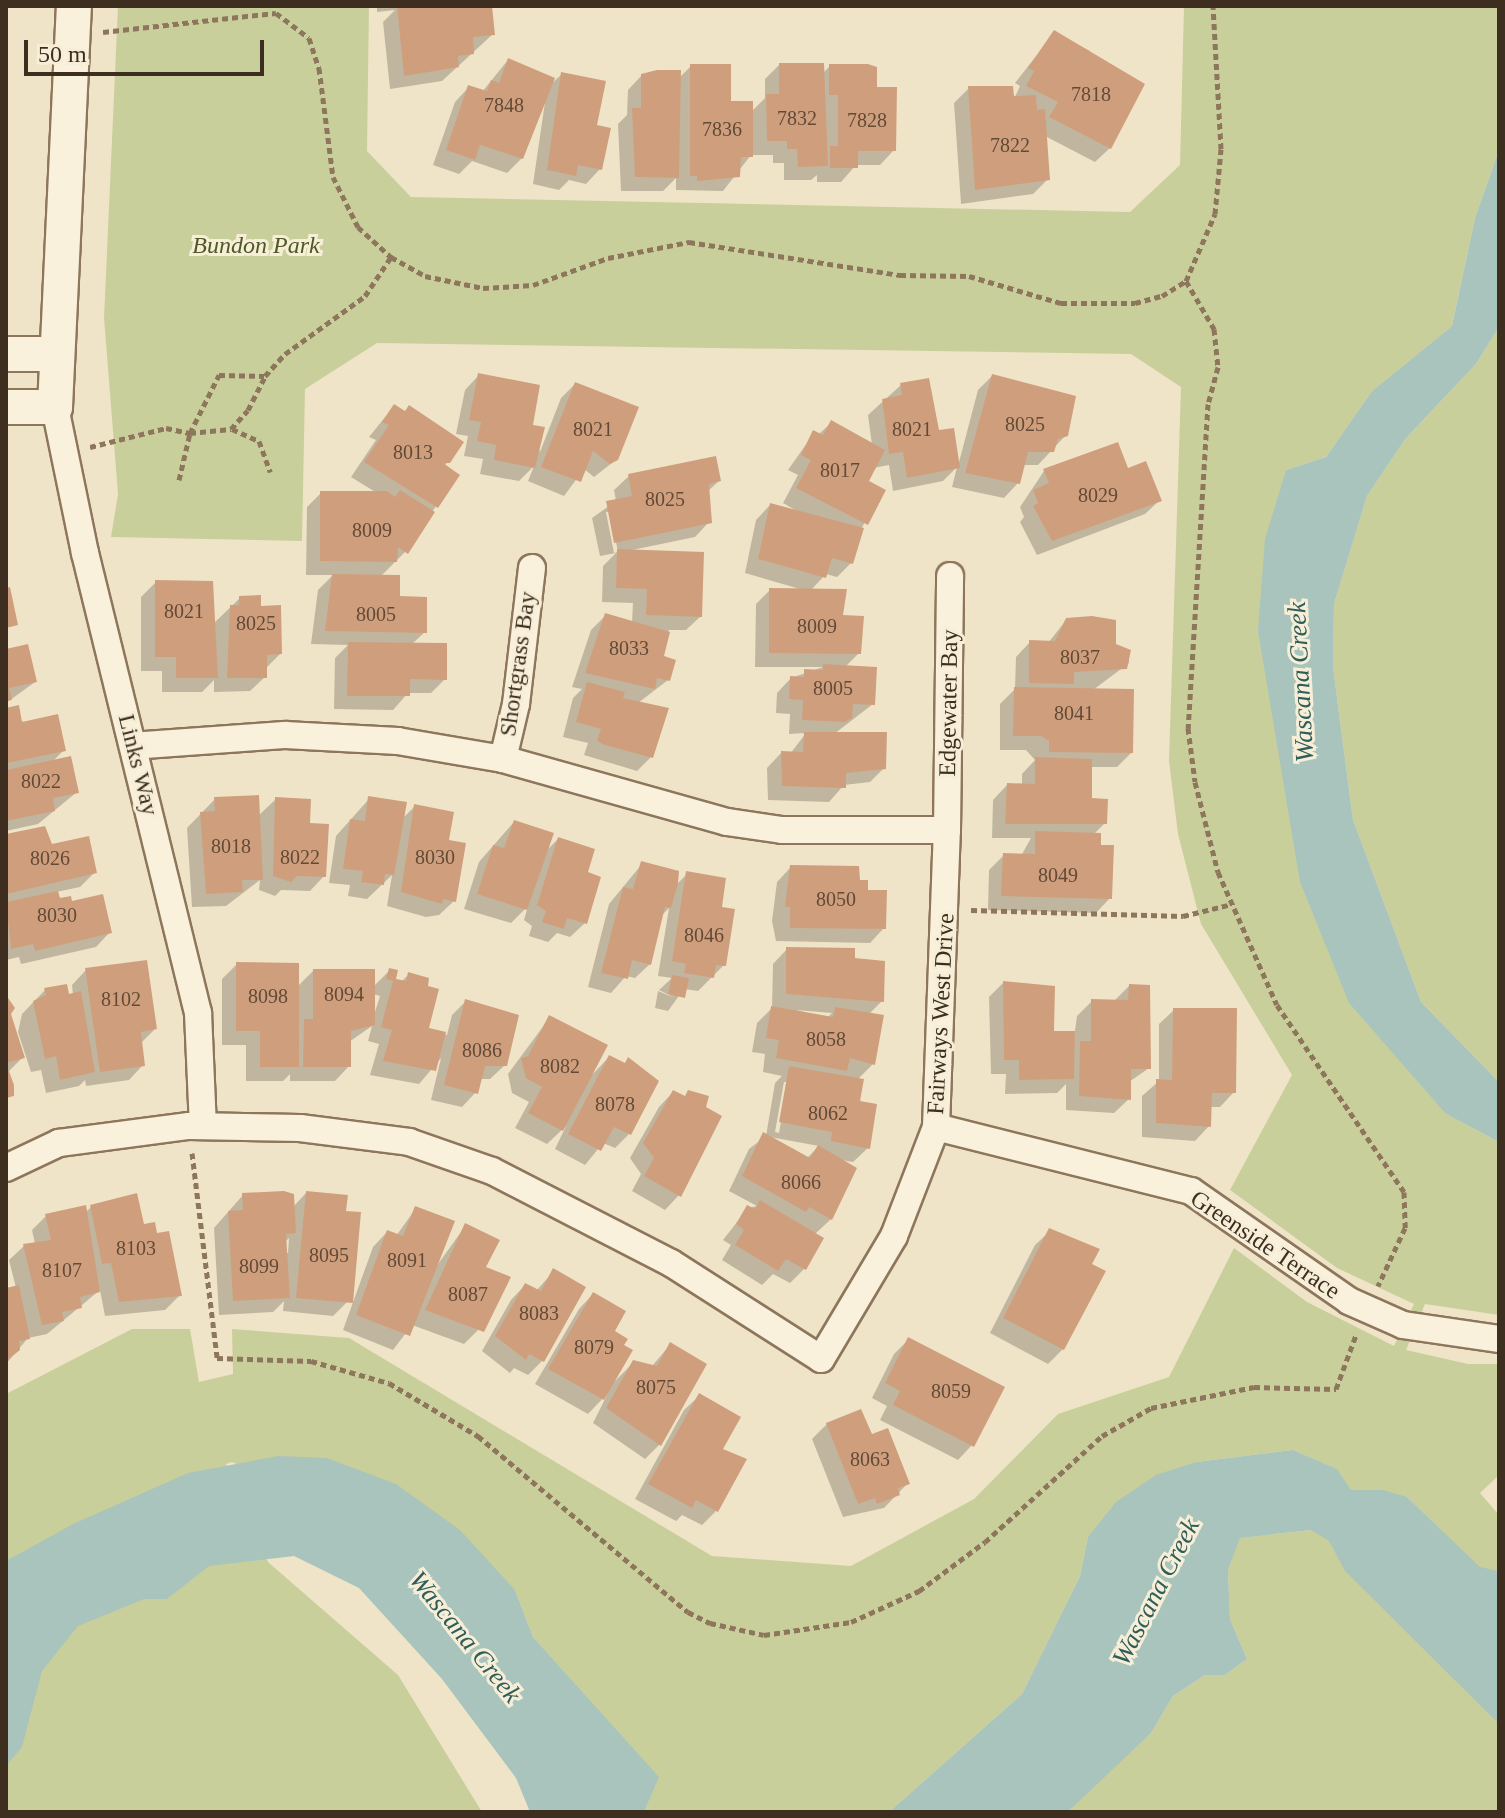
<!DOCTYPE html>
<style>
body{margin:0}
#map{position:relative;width:1505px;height:1818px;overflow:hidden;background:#f0e4c8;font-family:"Times New Roman",serif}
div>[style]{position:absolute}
.green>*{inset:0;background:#c9cf9b}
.water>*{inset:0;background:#a9c4bc}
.shadow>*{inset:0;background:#0003}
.building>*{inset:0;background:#cf9f7d}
.path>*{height:5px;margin-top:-2.5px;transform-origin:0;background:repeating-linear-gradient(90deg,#8d765c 0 6px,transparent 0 10px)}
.roads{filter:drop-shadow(2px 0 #8d765c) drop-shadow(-2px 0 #8d765c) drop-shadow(0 2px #8d765c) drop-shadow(0 -2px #8d765c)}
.minor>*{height:26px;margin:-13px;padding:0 13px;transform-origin:13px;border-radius:13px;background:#faf1dc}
.tertiary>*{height:34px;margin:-17px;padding:0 17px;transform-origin:17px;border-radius:17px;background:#faf1dc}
span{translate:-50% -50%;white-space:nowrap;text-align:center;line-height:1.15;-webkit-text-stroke:6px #f7eed8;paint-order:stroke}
.number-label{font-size:20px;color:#624a37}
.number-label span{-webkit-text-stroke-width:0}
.park-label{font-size:24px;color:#4d5a26;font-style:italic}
.street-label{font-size:24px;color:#3d2e20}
.water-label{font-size:26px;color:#2f5d5a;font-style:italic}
.frame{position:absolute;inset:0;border:8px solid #3d2e20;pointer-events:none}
.scale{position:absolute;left:24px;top:40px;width:240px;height:36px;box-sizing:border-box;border:4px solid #3d2e20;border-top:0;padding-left:10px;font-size:24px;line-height:28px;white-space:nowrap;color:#3d2e20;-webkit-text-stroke:6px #f7eed8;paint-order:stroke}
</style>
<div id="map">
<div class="green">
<div style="clip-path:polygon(118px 6px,369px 6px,367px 151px,411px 197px,1130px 212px,1180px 165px,1184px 6px,1499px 6px,1499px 150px,1475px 218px,1452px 326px,1372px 391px,1326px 457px,1286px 470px,1258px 631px,1446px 1114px,1499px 1142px,1499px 1315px,1425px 1304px,1406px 1350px,1468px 1364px,1499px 1364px,1499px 1475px,1480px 1493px,1499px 1515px,1499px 1571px,1480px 1568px,1407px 1497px,1406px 1626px,1499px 1724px,1499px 1812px,1065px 1812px,1151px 1733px,1173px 1696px,1205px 1675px,1225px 1675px,1247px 1659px,1230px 1619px,1228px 1570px,1239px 1538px,1311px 1530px,1336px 1469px,1293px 1450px,1196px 1462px,1088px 1537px,1080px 1576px,1022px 1694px,889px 1812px,644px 1812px,658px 1777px,533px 1637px,515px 1590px,232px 1462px,226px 1464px,268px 1562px,398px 1675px,482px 1812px,6px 1812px,6px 1394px,132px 1329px,190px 1329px,199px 1382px,233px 1374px,232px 1329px,349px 1338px,712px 1556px,851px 1566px,974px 1499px,1058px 1414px,1169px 1377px,1234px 1248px,1307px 1302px,1394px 1346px,1414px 1304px,1337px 1268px,1230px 1190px,1292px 1075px,1201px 924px,1178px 834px,1169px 761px,1181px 387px,1131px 354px,377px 343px,305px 389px,302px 541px,111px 537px,118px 494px,104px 318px)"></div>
<div style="clip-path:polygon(1499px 327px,1499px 1082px,1421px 1002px,1353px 820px,1333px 667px,1334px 604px,1367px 496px,1406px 438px,1476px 364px)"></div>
</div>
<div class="water">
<div style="clip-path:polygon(1499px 150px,1499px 327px,1476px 364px,1406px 438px,1367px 496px,1334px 604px,1333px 667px,1353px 820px,1421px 1002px,1499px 1082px,1499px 1142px,1446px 1114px,1349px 1003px,1300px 882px,1258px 631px,1265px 539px,1286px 470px,1326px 457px,1372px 391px,1452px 326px,1475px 218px)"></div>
<div style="clip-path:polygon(1293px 1450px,1337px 1469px,1351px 1490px,1383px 1490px,1407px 1497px,1480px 1567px,1499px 1571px,1499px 1724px,1345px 1571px,1329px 1541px,1311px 1530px,1240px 1538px,1228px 1570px,1230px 1619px,1247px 1659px,1225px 1675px,1205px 1675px,1173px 1696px,1151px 1733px,1073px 1807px,1065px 1812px,889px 1812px,1022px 1694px,1080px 1576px,1088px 1537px,1116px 1502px,1156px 1475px,1196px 1462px)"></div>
<div style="clip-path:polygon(278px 1456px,327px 1458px,396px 1484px,460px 1530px,515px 1590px,533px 1637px,659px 1777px,644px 1812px,530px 1812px,516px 1778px,442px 1679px,359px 1588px,294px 1556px,209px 1566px,167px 1599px,144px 1599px,78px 1626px,42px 1671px,22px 1747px,6px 1766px,6px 1561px,73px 1524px,188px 1473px)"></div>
</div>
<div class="shadow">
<div style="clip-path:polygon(377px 6px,490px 6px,493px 34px,442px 81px,390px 89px,383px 22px,395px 10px,377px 12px)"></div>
<div style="clip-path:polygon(1054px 33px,1090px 51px,1110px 148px,1095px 162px,1045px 136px,1048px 179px,1033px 194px,961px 204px,954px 103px,969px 88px,1012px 103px,1020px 86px,1015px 83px)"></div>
<div style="clip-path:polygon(508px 60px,549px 86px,562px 74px,595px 127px,600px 169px,586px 184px,569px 180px,559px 190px,533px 184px,545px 102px,522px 158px,507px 173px,472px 161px,459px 174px,433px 165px,455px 102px,469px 87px,482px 92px)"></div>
<div style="clip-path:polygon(779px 65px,822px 74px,830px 66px,875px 89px,894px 150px,880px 165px,856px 165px,841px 182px,817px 182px,817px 175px,811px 180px,784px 180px,784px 163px,773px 163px,773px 155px,751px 155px,723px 191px,676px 190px,676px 178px,663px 191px,621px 191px,618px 124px,627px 115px,628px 90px,642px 75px,679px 78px,691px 66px,729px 103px,751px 112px,765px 98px,765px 79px)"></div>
<div style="clip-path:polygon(479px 375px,530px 426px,540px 452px,561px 398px,575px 384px,617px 459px,594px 477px,584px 469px,564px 496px,528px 481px,534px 466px,519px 481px,480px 474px,483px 459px,464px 456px,468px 436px,456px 434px,465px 390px)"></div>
<div style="clip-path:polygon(992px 376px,1066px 435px,1038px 465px,1023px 465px,1018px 483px,1004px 498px,952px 487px,957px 467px,943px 481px,893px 491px,889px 465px,873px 468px,866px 482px,883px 491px,861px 529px,852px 562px,837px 577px,826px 574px,811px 590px,841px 617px,859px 653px,845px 667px,873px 704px,834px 734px,884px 768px,870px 782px,844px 785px,829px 802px,768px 800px,767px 768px,781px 753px,790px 754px,806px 733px,789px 734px,790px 714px,776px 713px,777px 693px,791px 678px,823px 667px,755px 667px,756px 604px,770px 590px,800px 589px,745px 573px,756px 520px,770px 505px,797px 511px,783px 503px,798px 475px,788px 470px,814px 433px,818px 435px,832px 422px,872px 445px,868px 415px,901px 385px,958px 466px,978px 390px)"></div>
<div style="clip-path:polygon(394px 406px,449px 461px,444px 466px,457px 475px,405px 552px,380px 577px,425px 632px,412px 644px,445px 679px,431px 693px,408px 693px,393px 710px,334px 709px,335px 658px,348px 645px,311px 644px,318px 590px,333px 575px,306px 575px,307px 507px,321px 493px,377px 493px,351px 477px,376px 440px,369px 437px)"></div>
<div style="clip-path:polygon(1044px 471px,1127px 471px,1160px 500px,1145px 514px,1037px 555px,1020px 522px,1024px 517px,1020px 507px)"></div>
<div style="clip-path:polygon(evenodd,629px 476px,719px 481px,708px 491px,709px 522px,695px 537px,632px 550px,701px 616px,686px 630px,669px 630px,661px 658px,668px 680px,638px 703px,651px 757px,637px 771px,584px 755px,588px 743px,563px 737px,573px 698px,582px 689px,572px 687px,591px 630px,606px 615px,632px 623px,633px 603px,602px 602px,603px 566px,616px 553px,600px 556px,592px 518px,616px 501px,614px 490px,629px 476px,606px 512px,610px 512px,618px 552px,614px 553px,606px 512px)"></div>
<div style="clip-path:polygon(156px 582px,213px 624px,240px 598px,280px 654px,265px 669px,265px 677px,250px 691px,214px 692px,214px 680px,202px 692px,162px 692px,162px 671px,141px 671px,141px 597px)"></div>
<div style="clip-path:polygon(1067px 619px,1114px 621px,1114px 645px,1129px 651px,1129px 663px,1093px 690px,1131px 753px,1117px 767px,1090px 767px,1090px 800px,1105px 823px,1094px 834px,1110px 898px,1096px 913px,988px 910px,989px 870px,1004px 855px,1021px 856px,1031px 838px,992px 838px,993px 800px,1007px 785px,1022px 786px,1022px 774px,1035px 760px,1026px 750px,1000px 750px,1000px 704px,1015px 689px,1016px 657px,1030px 642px,1048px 643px)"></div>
<div style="clip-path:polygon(6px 652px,35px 682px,6px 703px)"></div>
<div style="clip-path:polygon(6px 710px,64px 750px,52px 762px,77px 792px,38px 824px,6px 831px)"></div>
<div style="clip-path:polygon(215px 799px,258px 816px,276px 799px,308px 825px,324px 876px,310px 891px,281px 890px,275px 896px,259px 890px,260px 880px,226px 906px,192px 907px,187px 828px)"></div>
<div style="clip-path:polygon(369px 799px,402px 819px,414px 807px,447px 842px,454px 901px,439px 915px,426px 917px,387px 906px,392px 875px,367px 899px,348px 896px,350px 885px,329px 883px,336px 836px)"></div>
<div style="clip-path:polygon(514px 822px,545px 852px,558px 839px,585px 874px,585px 923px,570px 937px,557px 933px,548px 942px,529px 936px,532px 926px,524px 920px,528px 906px,511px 923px,464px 909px,479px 862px)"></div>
<div style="clip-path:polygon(6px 836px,50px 846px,95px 872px,80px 887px,56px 892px,58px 901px,110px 932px,96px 947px,21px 964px,19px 957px,6px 960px)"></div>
<div style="clip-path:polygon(642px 864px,674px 887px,687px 874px,720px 908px,724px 965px,698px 991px,684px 989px,668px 1011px,655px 1008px,658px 991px,675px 998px,659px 990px,672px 978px,658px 976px,669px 908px,661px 916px,650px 964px,635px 978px,626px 976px,611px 993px,588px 987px,609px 904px)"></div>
<div style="clip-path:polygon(791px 867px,858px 882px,884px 928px,870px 943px,776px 941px,772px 921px,777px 882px)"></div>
<div style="clip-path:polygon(evenodd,787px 949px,853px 960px,882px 1001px,868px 1015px,873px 1064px,857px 1080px,868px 1148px,853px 1162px,841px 1160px,831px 1219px,814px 1235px,821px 1239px,804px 1269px,790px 1283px,773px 1274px,762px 1285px,722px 1260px,731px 1245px,723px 1240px,748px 1208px,757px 1206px,729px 1191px,749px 1149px,766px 1136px,775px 1083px,782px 1076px,763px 1072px,765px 1054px,752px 1052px,757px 1023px,772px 1008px,773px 964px,787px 949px,796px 1010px,832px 1013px,827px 1018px,796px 1010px,787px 949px,784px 1082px,788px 1082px,779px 1133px,775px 1132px,784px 1082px,787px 949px,770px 1137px,819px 1146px,806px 1159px,770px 1137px)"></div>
<div style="clip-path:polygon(evenodd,237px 964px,297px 987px,313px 971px,373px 987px,390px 970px,393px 980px,401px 982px,409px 974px,427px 1029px,447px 1035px,452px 1015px,466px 1001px,505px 1065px,490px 1079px,480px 1079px,476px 1092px,462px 1107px,431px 1100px,441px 1058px,419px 1084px,370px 1075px,379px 1044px,368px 1041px,372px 1026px,349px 1042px,349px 1066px,335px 1081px,290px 1081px,290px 1074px,283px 1081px,246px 1081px,246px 1045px,222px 1045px,222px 979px,237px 964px,373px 994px,380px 996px,374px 1015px,373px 994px)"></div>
<div style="clip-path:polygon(86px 970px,155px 1029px,140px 1044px,143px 1065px,129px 1080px,86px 1086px,85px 1080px,79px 1086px,46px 1093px,41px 1070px,31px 1072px,18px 1032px,22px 1014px,45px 990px,73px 995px,72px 985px)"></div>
<div style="clip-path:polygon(1003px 983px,1072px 1052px,1077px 1016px,1092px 1001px,1114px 1001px,1129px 986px,1149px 1068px,1129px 1082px,1129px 1099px,1114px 1113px,1066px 1110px,1066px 1084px,1057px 1093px,1005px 1094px,1006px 1074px,991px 1074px,989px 997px)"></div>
<div style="clip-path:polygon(6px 998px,23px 1057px,8px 1072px,11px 1095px,6px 1100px)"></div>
<div style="clip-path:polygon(1174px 1010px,1234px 1092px,1220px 1107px,1210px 1107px,1209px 1126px,1195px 1141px,1142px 1137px,1142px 1096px,1159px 1081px,1159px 1024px)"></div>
<div style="clip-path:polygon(550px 1017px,590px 1077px,609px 1057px,629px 1134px,615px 1148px,603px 1143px,585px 1165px,555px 1149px,566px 1126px,547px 1144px,515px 1128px,529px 1102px,512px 1093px,508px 1074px)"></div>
<div style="clip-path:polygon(673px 1092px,683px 1098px,707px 1097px,679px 1195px,665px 1210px,632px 1191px,641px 1174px,630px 1158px,659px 1107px)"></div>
<div style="clip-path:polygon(evenodd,306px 1193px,347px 1302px,333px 1316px,283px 1311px,284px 1301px,273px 1312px,219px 1315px,214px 1228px,243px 1195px,293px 1207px,306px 1193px,289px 1238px,288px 1253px,285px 1253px,285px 1242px,289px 1238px)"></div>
<div style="clip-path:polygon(91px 1207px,142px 1226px,180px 1295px,165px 1310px,105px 1316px,100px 1290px,47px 1334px,28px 1338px,6px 1364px,6px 1290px,16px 1288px,9px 1260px,24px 1246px,35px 1244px,32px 1230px,46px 1216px,85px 1213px)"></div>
<div style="clip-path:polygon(416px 1208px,433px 1271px,466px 1225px,484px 1268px,479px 1329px,464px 1344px,412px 1325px,393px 1350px,343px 1330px,373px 1247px,387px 1232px,396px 1236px)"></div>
<div style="clip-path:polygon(1050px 1231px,1089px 1264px,1063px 1349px,1048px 1364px,990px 1333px,1035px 1245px)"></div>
<div style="clip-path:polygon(554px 1271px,542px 1361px,528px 1375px,514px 1368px,510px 1373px,482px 1351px,511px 1300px,525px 1285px,536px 1291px)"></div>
<div style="clip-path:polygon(593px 1294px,612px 1332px,614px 1382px,634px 1362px,652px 1366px,670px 1345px,660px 1444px,645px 1459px,593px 1423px,608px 1393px,588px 1414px,535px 1384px,579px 1309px)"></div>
<div style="clip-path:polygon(908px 1340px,972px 1445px,958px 1460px,880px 1420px,887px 1406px,872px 1398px,894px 1354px)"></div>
<div style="clip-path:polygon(699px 1396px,716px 1511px,702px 1525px,682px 1515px,676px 1521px,635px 1499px,684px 1410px)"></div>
<div style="clip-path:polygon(827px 1424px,871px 1437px,908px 1483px,884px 1508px,843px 1517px,812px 1439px)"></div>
</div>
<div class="building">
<div style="clip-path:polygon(397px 6px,492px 6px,495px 35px,473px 37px,474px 54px,458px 56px,459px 67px,404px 76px)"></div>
<div style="clip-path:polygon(1054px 30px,1145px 84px,1111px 149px,1049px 117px,1058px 102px,1026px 86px,1034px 71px,1028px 68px)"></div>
<div style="clip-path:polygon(508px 58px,555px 78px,523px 159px,480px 145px,475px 160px,446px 150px,468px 85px,487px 91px,491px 80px,499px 83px)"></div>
<div style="clip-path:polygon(779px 63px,824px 63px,828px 166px,798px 167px,797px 149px,787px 149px,787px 141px,767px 141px,766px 94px,779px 94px)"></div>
<div style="clip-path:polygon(690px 64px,731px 64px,731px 101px,753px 101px,753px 157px,741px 157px,740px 177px,697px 181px,697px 176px,690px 176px)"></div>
<div style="clip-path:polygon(829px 64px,868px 64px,877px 67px,877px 87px,897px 87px,896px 151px,858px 151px,858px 168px,830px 168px,830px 146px,838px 146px,838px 95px,829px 95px)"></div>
<div style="clip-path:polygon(657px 70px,681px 70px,679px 178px,635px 177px,632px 108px,641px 108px,641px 74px)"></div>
<div style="clip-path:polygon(561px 72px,606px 81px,597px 125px,611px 128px,602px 170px,578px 165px,576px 176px,547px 170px)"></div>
<div style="clip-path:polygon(968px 86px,1013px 86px,1014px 96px,1036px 95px,1037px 110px,1045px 109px,1050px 180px,975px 190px)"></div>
<div style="clip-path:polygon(478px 373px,540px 385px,533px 425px,545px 427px,535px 468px,494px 460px,496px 445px,477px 441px,481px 422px,469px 420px)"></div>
<div style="clip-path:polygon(992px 374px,1076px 396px,1068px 436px,1058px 439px,1054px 452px,1028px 452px,1020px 484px,965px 473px)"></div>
<div style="clip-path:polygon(929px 378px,939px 430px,954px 428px,960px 468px,907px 478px,903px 452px,889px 454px,882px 399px,902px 395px,900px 383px)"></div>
<div style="clip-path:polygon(575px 382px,639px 407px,618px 460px,610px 464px,593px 451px,581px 482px,541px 467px)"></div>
<div style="clip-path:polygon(394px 404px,405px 411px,409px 405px,464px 442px,450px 463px,443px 463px,460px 475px,438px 508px,364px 462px,389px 425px,382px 422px)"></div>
<div style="clip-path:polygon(831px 420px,885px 450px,869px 481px,886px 490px,868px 525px,796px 488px,811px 460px,801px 455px,813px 430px,823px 435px)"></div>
<div style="clip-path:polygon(1118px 442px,1128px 468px,1146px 461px,1162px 501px,1052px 541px,1033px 506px,1038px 503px,1033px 490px,1049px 483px,1043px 469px)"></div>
<div style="clip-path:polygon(716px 456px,721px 481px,709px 484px,712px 523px,614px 543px,606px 501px,632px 496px,628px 474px)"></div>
<div style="clip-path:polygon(400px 490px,435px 512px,408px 554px,398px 547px,397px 562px,320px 561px,320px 491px,387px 491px,395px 497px)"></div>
<div style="clip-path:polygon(770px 503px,864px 528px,853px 564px,832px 558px,826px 578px,758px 559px)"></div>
<div style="clip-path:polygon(617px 549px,704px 552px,702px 617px,646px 615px,647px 589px,616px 588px)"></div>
<div style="clip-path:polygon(332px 574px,400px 575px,400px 596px,427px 597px,427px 633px,325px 631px)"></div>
<div style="clip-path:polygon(155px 580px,213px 581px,218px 678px,176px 678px,176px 657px,155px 657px)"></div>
<div style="clip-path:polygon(10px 587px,18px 625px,6px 628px,6px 588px)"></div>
<div style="clip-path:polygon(769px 588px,847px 589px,843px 615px,864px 616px,861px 654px,769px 653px)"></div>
<div style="clip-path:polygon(261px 595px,261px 606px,281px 605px,282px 654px,267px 655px,267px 678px,227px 678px,230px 605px,239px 605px,239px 596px)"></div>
<div style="clip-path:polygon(605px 613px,670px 632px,664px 656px,676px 660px,670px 681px,657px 678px,655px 689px,585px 673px)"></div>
<div style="clip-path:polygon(1092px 616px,1116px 620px,1116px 644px,1131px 650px,1127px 669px,1074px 672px,1074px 684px,1029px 683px,1029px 640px,1055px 641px,1066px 618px)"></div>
<div style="clip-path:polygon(348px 642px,447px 643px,447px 680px,410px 679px,410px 696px,347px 696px)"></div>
<div style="clip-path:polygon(28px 644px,37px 682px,9px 688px,12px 700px,6px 701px,6px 649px)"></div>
<div style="clip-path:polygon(823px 664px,877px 667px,875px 705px,853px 704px,852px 718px,845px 722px,802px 720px,803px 700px,789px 699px,790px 676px,804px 677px,804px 669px,823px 670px)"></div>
<div style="clip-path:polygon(587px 682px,625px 692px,623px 698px,669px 708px,653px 758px,605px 745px,597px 741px,601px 729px,576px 722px)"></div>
<div style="clip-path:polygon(1014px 687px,1134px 689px,1133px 753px,1049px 752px,1049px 741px,1041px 736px,1013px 736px)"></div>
<div style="clip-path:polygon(19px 705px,22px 722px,58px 714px,66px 751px,6px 763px,6px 708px)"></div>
<div style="clip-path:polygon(804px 732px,887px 732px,886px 769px,846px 773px,846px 788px,782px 786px,781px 751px,803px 752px)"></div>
<div style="clip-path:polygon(71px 756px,79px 793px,53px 798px,55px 811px,6px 821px,6px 770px)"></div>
<div style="clip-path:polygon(1035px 757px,1092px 759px,1092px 798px,1108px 799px,1107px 824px,1005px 824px,1007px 783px,1035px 784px)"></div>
<div style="clip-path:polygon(259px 795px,263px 880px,242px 880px,243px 892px,206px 894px,200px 812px,215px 811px,214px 797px)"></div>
<div style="clip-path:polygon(368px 796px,407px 802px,394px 875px,385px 874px,384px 885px,361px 882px,363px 871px,343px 869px,350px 819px,365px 821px)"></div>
<div style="clip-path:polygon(275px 797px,311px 799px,310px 823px,329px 824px,326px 877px,297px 876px,291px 882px,273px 876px)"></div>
<div style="clip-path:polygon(414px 804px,454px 812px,449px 840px,466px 843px,456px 902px,443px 899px,442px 904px,401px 892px)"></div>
<div style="clip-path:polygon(514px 820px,554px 833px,527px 910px,477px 894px,493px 845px,504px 848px)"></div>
<div style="clip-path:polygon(45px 826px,52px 844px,89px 836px,97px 873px,6px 894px,6px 834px)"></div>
<div style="clip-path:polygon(1035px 831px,1101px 833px,1101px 845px,1114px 845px,1112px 899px,1001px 896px,1003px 853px,1035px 854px)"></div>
<div style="clip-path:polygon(558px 837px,595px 849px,588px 872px,601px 877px,587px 924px,567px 918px,564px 929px,542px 922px,546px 911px,537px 905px)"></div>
<div style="clip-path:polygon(641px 861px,679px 871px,678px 883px,671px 908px,665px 907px,651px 965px,632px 960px,628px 979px,601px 973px,623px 887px,633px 889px)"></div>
<div style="clip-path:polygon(790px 865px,859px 866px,860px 880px,868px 880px,868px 890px,887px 890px,886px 929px,790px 928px,790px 907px,785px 907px)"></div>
<div style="clip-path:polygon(686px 871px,726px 878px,722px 907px,735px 909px,726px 966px,716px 965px,714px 978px,684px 973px,686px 964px,672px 961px)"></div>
<div style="clip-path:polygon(58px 891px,60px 898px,71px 896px,72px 901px,103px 894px,112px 933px,35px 951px,33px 944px,11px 949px,6px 902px)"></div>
<div style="clip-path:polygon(786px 947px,855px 948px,855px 958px,885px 961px,884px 1002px,786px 994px)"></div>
<div style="clip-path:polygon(147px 960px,157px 1029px,141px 1032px,145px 1066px,100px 1072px,85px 968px)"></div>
<div style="clip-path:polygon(236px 962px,299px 963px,299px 1067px,260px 1067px,260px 1031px,236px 1031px)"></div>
<div style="clip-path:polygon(389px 968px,398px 970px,396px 979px,406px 981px,408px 972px,429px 978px,428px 986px,439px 989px,429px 1028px,446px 1032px,436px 1071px,383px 1061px,392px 1030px,381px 1027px,393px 981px,386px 979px)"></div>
<div style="clip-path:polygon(313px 969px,375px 969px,375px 1025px,351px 1031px,351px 1067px,303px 1067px,304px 1019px,313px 1019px)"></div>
<div style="clip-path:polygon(672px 975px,689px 978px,685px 998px,668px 994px)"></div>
<div style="clip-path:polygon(1003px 981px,1055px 986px,1054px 1031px,1075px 1031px,1074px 1079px,1019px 1080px,1019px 1060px,1004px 1060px)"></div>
<div style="clip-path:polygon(67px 984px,69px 994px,81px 991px,95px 1072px,60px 1080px,56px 1056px,45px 1059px,33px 1001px,46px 995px,44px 988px)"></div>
<div style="clip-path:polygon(1129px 984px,1150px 985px,1151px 1069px,1131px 1069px,1131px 1100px,1079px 1096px,1080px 1041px,1091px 1041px,1091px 999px,1128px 1000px)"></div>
<div style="clip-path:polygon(6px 995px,15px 1008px,11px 1014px,25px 1058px,6px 1063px)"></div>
<div style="clip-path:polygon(465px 999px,519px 1015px,507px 1066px,485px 1066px,478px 1094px,444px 1085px)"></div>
<div style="clip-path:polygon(771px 1006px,833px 1017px,835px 1007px,884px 1015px,875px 1065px,850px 1058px,847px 1071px,776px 1058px,779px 1040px,766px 1038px)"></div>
<div style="clip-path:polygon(1173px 1008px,1237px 1008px,1236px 1093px,1212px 1093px,1211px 1127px,1156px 1123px,1156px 1079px,1172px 1080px)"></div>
<div style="clip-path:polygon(549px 1015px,608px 1045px,563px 1131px,528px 1113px,542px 1087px,526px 1078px,521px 1058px,528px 1056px)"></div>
<div style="clip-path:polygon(609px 1055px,625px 1063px,628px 1057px,659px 1081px,631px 1135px,614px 1127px,601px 1151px,568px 1134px)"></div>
<div style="clip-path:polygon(6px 1063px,14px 1085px,14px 1096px,6px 1098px)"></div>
<div style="clip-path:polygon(789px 1066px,864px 1079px,860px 1101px,877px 1104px,870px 1149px,831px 1141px,832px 1132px,779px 1122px)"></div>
<div style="clip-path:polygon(673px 1090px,685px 1096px,688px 1090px,709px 1096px,706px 1107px,722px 1116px,681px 1197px,644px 1176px,654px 1158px,643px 1143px)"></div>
<div style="clip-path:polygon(763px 1132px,810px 1158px,818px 1145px,857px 1168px,832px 1220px,809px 1207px,806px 1212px,742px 1176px)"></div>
<div style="clip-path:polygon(284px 1191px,294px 1194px,296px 1233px,286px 1234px,290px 1298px,233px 1301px,228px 1211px,243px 1210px,242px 1193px)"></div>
<div style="clip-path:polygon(306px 1191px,348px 1195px,346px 1211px,361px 1212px,353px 1303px,296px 1298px)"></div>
<div style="clip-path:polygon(137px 1193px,144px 1224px,155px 1222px,157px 1233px,169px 1231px,182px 1296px,119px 1302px,111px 1263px,102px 1264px,90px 1205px)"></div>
<div style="clip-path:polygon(760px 1200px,824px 1238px,806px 1270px,786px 1259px,778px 1271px,735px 1245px,744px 1230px,736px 1224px,747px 1205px,755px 1209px)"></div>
<div style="clip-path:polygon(86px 1205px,100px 1292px,80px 1297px,82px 1308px,62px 1312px,64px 1321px,42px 1325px,23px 1244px,51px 1240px,45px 1214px)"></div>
<div style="clip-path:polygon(415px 1206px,455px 1221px,410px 1336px,356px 1315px,387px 1230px,403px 1236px)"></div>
<div style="clip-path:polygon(465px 1223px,500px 1240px,486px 1267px,511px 1277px,484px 1332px,425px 1310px)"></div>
<div style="clip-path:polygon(1049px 1228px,1100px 1249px,1092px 1264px,1106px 1271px,1064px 1350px,1003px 1318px)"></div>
<div style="clip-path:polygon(553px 1268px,586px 1287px,544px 1362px,529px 1354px,526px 1360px,495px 1336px,525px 1283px,541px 1291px)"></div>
<div style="clip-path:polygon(19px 1285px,30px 1339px,19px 1341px,20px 1350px,6px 1361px,6px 1288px)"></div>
<div style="clip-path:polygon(593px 1292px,626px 1311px,615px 1331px,628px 1339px,624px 1345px,633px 1350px,604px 1400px,548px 1369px)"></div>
<div style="clip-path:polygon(908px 1337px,1005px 1387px,974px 1447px,893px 1405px,900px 1391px,885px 1383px)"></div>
<div style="clip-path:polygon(670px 1342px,707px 1364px,661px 1446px,606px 1408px,633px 1360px,657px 1366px)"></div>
<div style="clip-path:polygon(699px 1393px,741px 1417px,723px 1449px,747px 1459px,718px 1512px,696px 1500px,692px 1508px,648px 1484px)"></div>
<div style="clip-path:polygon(861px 1409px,872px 1434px,888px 1428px,910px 1484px,898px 1488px,900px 1495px,877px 1504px,875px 1498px,858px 1504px,826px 1423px)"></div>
</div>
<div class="path">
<div style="left:103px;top:32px;width:174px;rotate:-6.3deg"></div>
<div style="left:276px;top:13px;width:41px;rotate:37.1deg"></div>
<div style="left:309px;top:38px;width:32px;rotate:72deg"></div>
<div style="left:319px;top:68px;width:110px;rotate:82.7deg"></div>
<div style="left:333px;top:177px;width:56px;rotate:63.4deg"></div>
<div style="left:358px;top:227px;width:45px;rotate:42.3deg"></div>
<div style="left:391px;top:257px;width:39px;rotate:29deg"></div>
<div style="left:425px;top:276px;width:59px;rotate:11.7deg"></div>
<div style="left:483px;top:288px;width:50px;rotate:-3.4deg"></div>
<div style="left:533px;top:285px;width:80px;rotate:-19.8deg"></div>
<div style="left:608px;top:258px;width:83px;rotate:-11.2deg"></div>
<div style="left:689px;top:242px;width:214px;rotate:8.9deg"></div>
<div style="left:900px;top:275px;width:69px;rotate:0.8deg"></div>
<div style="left:969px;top:276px;width:96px;rotate:16.4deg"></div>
<div style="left:1061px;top:303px;width:74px"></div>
<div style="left:1135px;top:303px;width:28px;rotate:-15deg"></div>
<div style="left:1162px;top:296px;width:28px;rotate:-32deg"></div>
<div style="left:1186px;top:281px;width:73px;rotate:-66.6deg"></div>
<div style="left:1215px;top:214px;width:65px;rotate:-84.7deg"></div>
<div style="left:1221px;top:149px;width:143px;rotate:-93.2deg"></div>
<div style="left:1186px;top:281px;width:56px;rotate:59.7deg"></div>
<div style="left:1214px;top:329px;width:38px;rotate:84deg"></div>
<div style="left:1218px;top:367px;width:38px;rotate:105deg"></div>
<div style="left:1208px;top:404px;width:325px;rotate:93.5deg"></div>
<div style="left:1188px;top:728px;width:54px;rotate:82.6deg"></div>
<div style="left:1195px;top:782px;width:93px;rotate:75.7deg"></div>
<div style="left:1218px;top:872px;width:145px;rotate:66.1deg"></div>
<div style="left:1277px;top:1005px;width:226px;rotate:55.8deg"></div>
<div style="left:1404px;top:1192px;width:36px;rotate:88deg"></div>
<div style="left:1405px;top:1228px;width:64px;rotate:115deg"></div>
<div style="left:232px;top:429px;width:30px;rotate:24deg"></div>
<div style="left:259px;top:441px;width:33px;rotate:70deg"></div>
<div style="left:90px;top:447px;width:78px;rotate:-14deg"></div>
<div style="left:166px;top:428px;width:25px;rotate:12deg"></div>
<div style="left:190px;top:433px;width:41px;rotate:-5.6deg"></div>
<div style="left:231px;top:429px;width:25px;rotate:-48deg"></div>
<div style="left:248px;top:410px;width:38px;rotate:-63deg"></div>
<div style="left:265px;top:376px;width:30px;rotate:-48deg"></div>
<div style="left:285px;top:354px;width:99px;rotate:-35.9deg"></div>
<div style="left:365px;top:296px;width:47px;rotate:-56.3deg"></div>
<div style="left:179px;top:480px;width:48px;rotate:-76.8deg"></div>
<div style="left:190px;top:433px;width:65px;rotate:-63.4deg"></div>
<div style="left:219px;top:375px;width:45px;rotate:1.3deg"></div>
<div style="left:971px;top:910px;width:212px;rotate:1.6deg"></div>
<div style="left:1183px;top:916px;width:50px;rotate:-13.8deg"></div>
<div style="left:192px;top:1153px;width:207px;rotate:83deg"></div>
<div style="left:217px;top:1358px;width:94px;rotate:1.8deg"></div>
<div style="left:311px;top:1361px;width:81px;rotate:15.8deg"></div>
<div style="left:389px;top:1383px;width:104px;rotate:30.8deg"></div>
<div style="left:478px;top:1436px;width:274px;rotate:40deg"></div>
<div style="left:688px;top:1612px;width:25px;rotate:27deg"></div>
<div style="left:710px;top:1623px;width:55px;rotate:12.5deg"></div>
<div style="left:764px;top:1635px;width:88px;rotate:-8.5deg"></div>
<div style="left:851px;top:1622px;width:75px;rotate:-24.5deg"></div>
<div style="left:919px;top:1591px;width:82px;rotate:-36.6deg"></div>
<div style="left:985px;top:1542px;width:158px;rotate:-42.2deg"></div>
<div style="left:1102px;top:1436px;width:56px;rotate:-29.7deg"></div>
<div style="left:1151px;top:1408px;width:105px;rotate:-11.5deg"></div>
<div style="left:1254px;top:1387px;width:82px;rotate:1.4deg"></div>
<div style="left:1336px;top:1389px;width:58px;rotate:-69.7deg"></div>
</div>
<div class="roads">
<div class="minor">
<div style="left:55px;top:407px;width:149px;rotate:78.4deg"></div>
<div style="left:85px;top:553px;width:474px;rotate:76.2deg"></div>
<div style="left:198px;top:1013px;width:113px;rotate:87.5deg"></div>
<div style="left:503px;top:759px;width:57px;rotate:-76.7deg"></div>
<div style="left:516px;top:704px;width:137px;rotate:-83.3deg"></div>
<div style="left:947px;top:830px;width:254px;rotate:-89.3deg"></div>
<div style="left:936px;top:1127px;width:263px;rotate:14.1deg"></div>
<div style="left:1191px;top:1191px;width:193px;rotate:34.8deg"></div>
<div style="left:1349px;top:1301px;width:59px;rotate:24deg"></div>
<div style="left:1403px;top:1325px;width:97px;rotate:8.3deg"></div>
<div style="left:6px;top:1168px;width:59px;rotate:-25.3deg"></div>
<div style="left:59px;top:1143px;width:131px;rotate:-7.5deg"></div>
<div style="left:189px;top:1126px;width:111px;rotate:1deg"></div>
<div style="left:300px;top:1128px;width:110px;rotate:7.3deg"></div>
<div style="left:409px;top:1142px;width:88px;rotate:19.3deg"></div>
<div style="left:492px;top:1171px;width:201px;rotate:27.2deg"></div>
<div style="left:671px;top:1263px;width:178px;rotate:32.6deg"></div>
<div style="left:821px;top:1359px;width:143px;rotate:-59.3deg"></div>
<div style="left:894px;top:1236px;width:117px;rotate:-68.9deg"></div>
<div style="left:936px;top:1127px;width:297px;rotate:-87.9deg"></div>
<div style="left:947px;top:830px;width:165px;rotate:180deg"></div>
<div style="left:782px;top:830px;width:56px;rotate:-171.7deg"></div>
<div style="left:727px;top:822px;width:233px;rotate:-164.3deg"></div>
<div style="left:503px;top:759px;width:107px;rotate:-170.3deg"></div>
<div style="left:398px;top:741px;width:113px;rotate:-177deg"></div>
<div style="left:285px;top:735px;width:152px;rotate:175.9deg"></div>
</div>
<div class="tertiary">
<div style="left:6px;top:354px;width:48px"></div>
<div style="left:6px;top:407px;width:49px"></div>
<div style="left:55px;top:407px;width:401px;rotate:-87.3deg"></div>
</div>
</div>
<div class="number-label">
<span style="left:1091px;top:94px">7818</span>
<span style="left:504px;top:105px">7848</span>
<span style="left:797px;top:118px">7832</span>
<span style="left:867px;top:120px">7828</span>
<span style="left:722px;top:129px">7836</span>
<span style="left:1010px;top:145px">7822</span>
<span style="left:1025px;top:424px">8025</span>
<span style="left:593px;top:429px">8021</span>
<span style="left:912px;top:429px">8021</span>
<span style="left:413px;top:452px">8013</span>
<span style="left:840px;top:470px">8017</span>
<span style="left:1098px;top:495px">8029</span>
<span style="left:665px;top:499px">8025</span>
<span style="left:372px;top:530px">8009</span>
<span style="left:184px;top:611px">8021</span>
<span style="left:376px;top:614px">8005</span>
<span style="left:256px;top:623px">8025</span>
<span style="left:817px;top:626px">8009</span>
<span style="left:629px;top:648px">8033</span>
<span style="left:1080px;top:657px">8037</span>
<span style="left:833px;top:688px">8005</span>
<span style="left:1074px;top:713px">8041</span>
<span style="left:41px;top:781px">8022</span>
<span style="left:231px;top:846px">8018</span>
<span style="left:300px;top:857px">8022</span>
<span style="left:435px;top:857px">8030</span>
<span style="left:50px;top:858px">8026</span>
<span style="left:1058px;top:875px">8049</span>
<span style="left:836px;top:899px">8050</span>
<span style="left:57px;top:915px">8030</span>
<span style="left:704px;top:935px">8046</span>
<span style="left:344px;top:994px">8094</span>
<span style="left:268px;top:996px">8098</span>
<span style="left:121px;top:999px">8102</span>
<span style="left:826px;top:1039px">8058</span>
<span style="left:482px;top:1050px">8086</span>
<span style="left:560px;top:1066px">8082</span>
<span style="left:615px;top:1104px">8078</span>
<span style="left:828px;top:1113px">8062</span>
<span style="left:801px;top:1182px">8066</span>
<span style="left:136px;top:1248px">8103</span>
<span style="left:329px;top:1255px">8095</span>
<span style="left:407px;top:1260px">8091</span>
<span style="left:259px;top:1266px">8099</span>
<span style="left:62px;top:1270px">8107</span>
<span style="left:468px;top:1294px">8087</span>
<span style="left:539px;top:1313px">8083</span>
<span style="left:594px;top:1347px">8079</span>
<span style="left:656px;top:1387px">8075</span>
<span style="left:951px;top:1391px">8059</span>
<span style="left:870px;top:1459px">8063</span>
</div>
<div class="park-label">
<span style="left:256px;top:246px">Bundon Park</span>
</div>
<div class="street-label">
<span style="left:518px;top:664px;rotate:-82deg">Shortgrass Bay</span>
<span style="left:949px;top:703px;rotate:-89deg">Edgewater Bay</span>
<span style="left:138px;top:765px;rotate:76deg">Links Way</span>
<span style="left:941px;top:1014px;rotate:-87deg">Fairways West Drive</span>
<span style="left:1265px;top:1245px;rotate:34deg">Greenside Terrace</span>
</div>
<div class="water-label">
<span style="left:1301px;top:682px;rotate:-93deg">Wascana Creek</span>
<span style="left:1156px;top:1592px;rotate:-63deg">Wascana Creek</span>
<span style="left:465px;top:1637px;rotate:51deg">Wascana Creek</span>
</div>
<div class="frame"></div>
<div class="scale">50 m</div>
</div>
